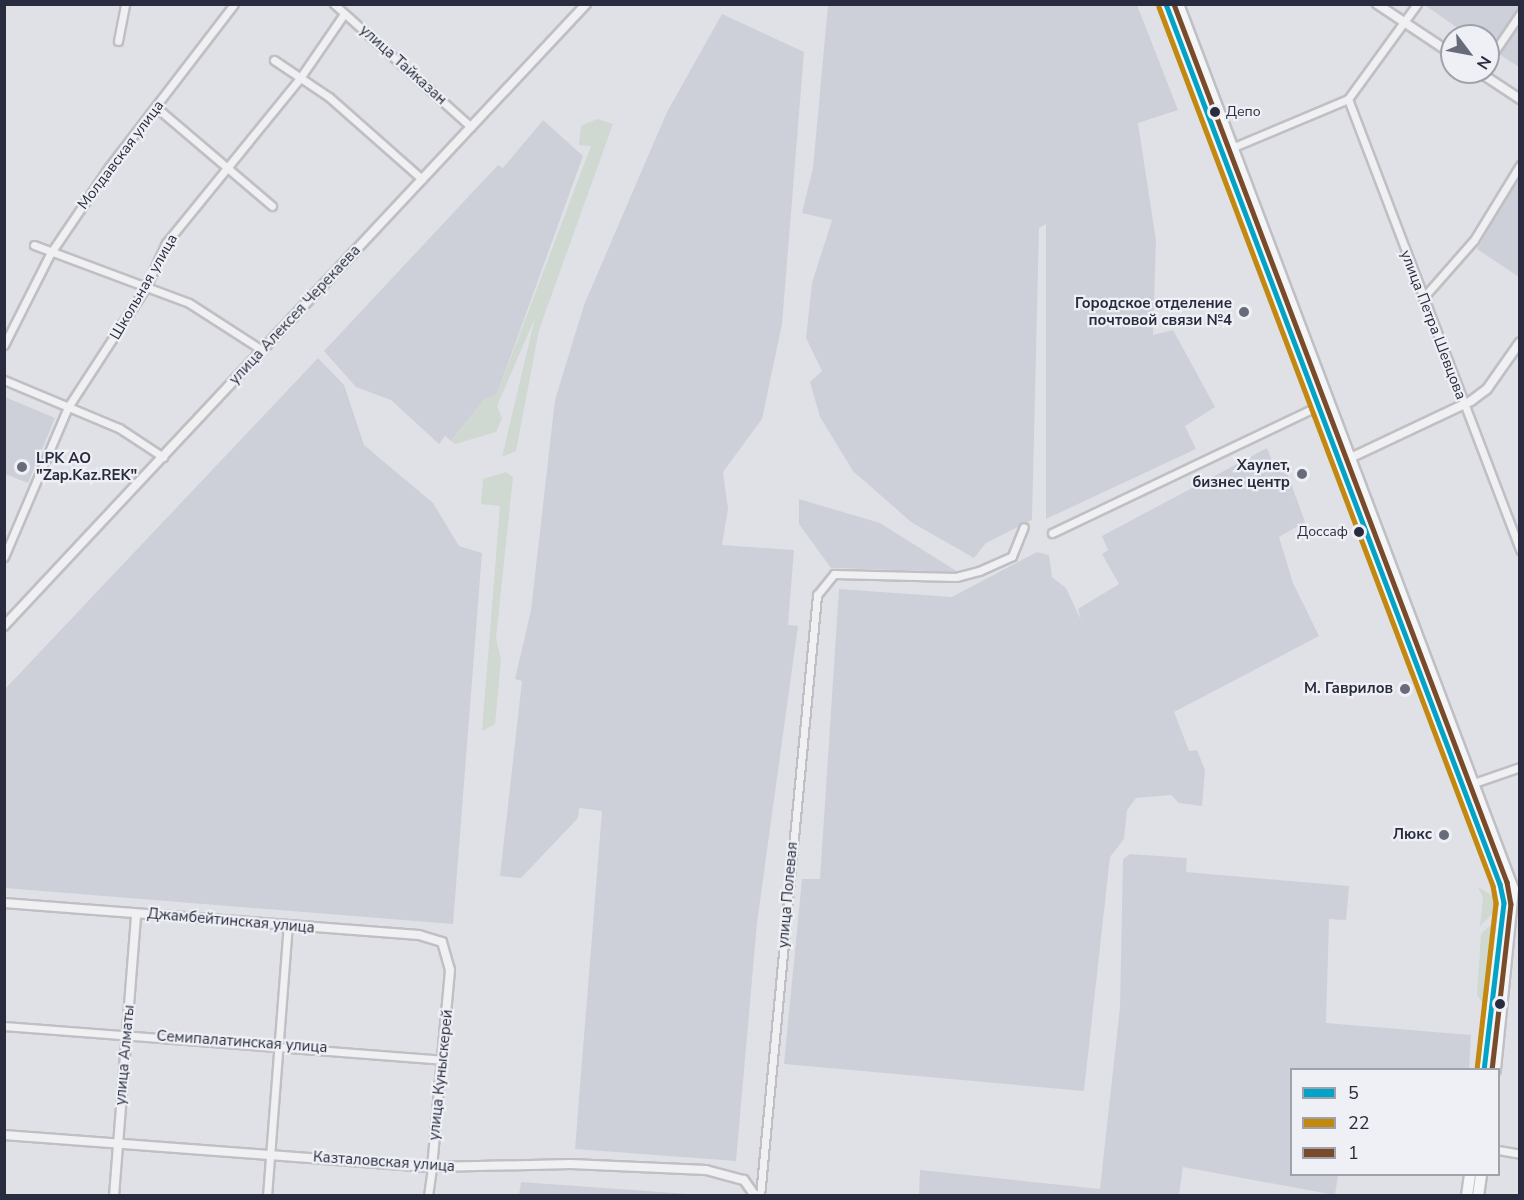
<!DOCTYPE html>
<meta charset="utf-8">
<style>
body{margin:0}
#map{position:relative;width:1524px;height:1200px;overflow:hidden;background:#e0e1e6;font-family:"Nunito Sans",sans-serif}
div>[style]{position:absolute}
.built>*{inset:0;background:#ced0d9}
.green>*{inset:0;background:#cfd8d1}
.roads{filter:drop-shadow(2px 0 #bfbfc4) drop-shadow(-2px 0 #bfbfc4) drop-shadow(0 2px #bfbfc4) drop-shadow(0 -2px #bfbfc4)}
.minor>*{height:7px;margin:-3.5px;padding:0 3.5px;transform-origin:3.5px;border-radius:3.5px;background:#f0f0f2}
.tertiary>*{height:8px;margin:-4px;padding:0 4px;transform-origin:4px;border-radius:4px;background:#f0f0f2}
.primary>*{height:10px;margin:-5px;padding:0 5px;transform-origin:5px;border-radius:5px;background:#f4f5f6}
.bus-1>*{height:4.5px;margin:-2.25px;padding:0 2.25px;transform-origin:2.25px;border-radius:2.25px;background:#02a3c7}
.bus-2>*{height:4.5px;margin:-2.25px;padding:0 2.25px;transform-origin:2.25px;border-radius:2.25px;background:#c38810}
.bus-3>*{height:4.5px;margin:-2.25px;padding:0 2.25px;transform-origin:2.25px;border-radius:2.25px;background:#7a4b2a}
.dots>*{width:16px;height:16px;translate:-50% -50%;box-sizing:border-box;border:3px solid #eef0f5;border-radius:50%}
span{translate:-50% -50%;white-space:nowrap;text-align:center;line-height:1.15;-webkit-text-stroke:4.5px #eef0f5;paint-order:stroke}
.bus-label{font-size:14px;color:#282c3e}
.left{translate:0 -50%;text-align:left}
.right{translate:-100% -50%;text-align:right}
.street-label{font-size:15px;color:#282c3e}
.poi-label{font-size:15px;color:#282c3e;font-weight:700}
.frame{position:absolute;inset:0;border:6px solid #282c3e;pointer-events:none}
.legend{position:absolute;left:1290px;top:1068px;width:210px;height:108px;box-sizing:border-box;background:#eef0f5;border:2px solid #9fa2ac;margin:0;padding:8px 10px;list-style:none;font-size:18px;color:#282c3e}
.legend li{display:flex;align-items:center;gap:12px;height:30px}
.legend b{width:30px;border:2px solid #9fa2ac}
.north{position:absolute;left:1440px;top:24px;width:60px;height:60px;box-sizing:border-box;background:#eef0f5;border:2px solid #9fa2ac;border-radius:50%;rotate:122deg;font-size:16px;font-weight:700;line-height:24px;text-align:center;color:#282c3e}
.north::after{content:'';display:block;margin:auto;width:21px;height:27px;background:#686b79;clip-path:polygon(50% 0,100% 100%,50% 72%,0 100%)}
</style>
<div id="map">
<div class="built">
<div style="clip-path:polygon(828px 5px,1137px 5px,1178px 110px,1138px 123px,1156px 241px,1153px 335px,1173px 330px,1215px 407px,1185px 426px,1196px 449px,1046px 519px,1046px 224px,1039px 228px,1032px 520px,986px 543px,974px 558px,911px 522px,853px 471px,820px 417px,810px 382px,822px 371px,806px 338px,812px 283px,832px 220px,802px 213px,813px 168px)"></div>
<div style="clip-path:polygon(1520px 5px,1491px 51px,1488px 36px,1469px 36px,1426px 6px)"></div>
<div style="clip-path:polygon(722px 14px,804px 52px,782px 324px,762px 419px,723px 472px,728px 509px,722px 545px,794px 550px,788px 625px,798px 626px,757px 923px,736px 1161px,575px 1149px,602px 811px,579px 808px,578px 818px,521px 878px,500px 876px,522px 681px,515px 679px,531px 610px,555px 400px,584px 305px,667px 112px)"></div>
<div style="clip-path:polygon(1519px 23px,1520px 67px,1519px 67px,1499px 54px)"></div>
<div style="clip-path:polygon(543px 120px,583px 156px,497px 394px,483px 401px,451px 441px,445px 436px,439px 444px,391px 400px,356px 387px,324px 351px,498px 165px,503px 168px)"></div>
<div style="clip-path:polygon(1519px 177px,1520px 277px,1519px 277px,1477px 249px)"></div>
<div style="clip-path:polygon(318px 358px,344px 385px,364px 445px,433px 503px,459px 546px,482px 553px,453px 924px,5px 888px,5px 689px)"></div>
<div style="clip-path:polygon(5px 397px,55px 418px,28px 483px,5px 474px)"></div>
<div style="clip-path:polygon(1267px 448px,1275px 468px,1284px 464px,1305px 522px,1279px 537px,1293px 583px,1319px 636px,1174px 712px,1189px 751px,1197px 750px,1205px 770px,1202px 806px,1179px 803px,1171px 795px,1136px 798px,1127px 810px,1124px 839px,1110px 857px,1084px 1091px,784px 1064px,802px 879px,820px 879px,839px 589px,952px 597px,1037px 552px,1049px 555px,1052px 577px,1066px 588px,1081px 620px,1078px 609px,1119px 584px,1102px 554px,1108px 550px,1102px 536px)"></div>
<div style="clip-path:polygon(799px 499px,880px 523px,958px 572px,831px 568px,799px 524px)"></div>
<div style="clip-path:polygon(1130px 854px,1187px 858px,1186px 872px,1349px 886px,1346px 920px,1329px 919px,1326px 1023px,1471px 1035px,1469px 1069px,1292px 1070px,1292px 1174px,1338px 1175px,1335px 1195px,1183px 1167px,1179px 1195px,919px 1195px,920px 1170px,1100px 1189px,1120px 1007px,1123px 859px)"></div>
<div style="clip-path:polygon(521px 1182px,703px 1195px,519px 1195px)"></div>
</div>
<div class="green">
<div style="clip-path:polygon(597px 119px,613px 124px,539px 330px,516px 451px,502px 457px,535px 318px,497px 406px,502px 418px,496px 432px,455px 444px,451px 441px,483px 401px,497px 394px,591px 146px,579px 145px,581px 126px)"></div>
<div style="clip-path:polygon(506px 472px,513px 477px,496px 638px,501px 660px,495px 724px,482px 731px,500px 506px,481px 504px,483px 479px)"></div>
<div style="clip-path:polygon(1478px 887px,1496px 898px,1493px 913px,1480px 926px,1483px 898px)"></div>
<div style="clip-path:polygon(1496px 920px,1494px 942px,1485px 1007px,1477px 995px,1481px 934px)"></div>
</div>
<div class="roads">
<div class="minor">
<div style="left:334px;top:4px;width:184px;rotate:41.9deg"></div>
<div style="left:118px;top:41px;width:38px;rotate:-79deg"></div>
<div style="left:274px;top:60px;width:66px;rotate:33.9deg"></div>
<div style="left:329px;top:97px;width:124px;rotate:41.4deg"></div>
<div style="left:1488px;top:61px;width:57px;rotate:-55.8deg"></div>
<div style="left:1348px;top:99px;width:483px;rotate:69.1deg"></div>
<div style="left:157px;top:108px;width:151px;rotate:40.4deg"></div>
<div style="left:1229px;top:149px;width:129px;rotate:-22.8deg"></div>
<div style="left:1348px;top:99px;width:117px;rotate:-54deg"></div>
<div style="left:34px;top:245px;width:165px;rotate:20.5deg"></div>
<div style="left:189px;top:303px;width:87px;rotate:32.8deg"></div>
<div style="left:1423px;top:298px;width:77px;rotate:-48.7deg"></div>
<div style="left:1474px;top:240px;width:88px;rotate:-58.5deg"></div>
<div style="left:4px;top:345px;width:102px;rotate:-63.2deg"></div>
<div style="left:50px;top:254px;width:105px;rotate:-55.9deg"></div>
<div style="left:109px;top:167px;width:205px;rotate:-52.5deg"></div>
<div style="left:4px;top:380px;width:125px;rotate:22.7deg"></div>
<div style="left:119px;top:428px;width:53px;rotate:33.4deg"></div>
<div style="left:1052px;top:533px;width:297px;rotate:-25.5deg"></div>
<div style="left:4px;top:557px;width:163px;rotate:-66.9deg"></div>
<div style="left:68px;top:407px;width:143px;rotate:-57deg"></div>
<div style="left:146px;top:287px;width:48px;rotate:-65.6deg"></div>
<div style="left:166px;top:243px;width:213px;rotate:-50.9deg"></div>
<div style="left:300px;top:78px;width:78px;rotate:-55.5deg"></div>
<div style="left:1471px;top:784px;width:52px;rotate:-19.1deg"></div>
<div style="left:4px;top:1026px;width:439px;rotate:4.4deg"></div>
<div style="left:1498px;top:1150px;width:22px;rotate:10deg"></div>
<div style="left:267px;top:1196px;width:271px;rotate:-85.6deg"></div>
<div style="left:428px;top:1196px;width:29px;rotate:-82deg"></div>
<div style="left:760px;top:1196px;width:604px;rotate:-84.58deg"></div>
<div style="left:817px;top:595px;width:27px;rotate:-51deg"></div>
<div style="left:834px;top:574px;width:122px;rotate:1.4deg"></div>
<div style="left:956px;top:577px;width:24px;rotate:-15deg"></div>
<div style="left:979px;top:571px;width:36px;rotate:-24deg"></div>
<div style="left:1012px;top:556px;width:31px;rotate:-68deg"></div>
</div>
<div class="tertiary">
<div style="left:1377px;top:4px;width:90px;rotate:33.7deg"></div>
<div style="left:1479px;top:72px;width:49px;rotate:33.4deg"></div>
<div style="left:1346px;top:460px;width:138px;rotate:-25.3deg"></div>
<div style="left:1471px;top:401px;width:20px;rotate:-37deg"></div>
<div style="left:1487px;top:389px;width:57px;rotate:-54.9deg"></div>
<div style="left:4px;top:626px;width:852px;rotate:-46.9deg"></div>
<div style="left:4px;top:903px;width:416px;rotate:4.4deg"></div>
<div style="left:419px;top:935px;width:24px;rotate:17deg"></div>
<div style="left:442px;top:942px;width:29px;rotate:74deg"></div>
<div style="left:450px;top:970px;width:198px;rotate:95.2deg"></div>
<div style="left:4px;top:1135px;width:429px;rotate:4.3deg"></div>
<div style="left:432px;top:1167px;width:139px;rotate:-1.2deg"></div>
<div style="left:571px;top:1164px;width:135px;rotate:2.5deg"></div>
<div style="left:706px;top:1170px;width:39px;rotate:15deg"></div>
<div style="left:744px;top:1180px;width:19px;rotate:55deg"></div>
<div style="left:114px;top:1196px;width:283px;rotate:-85.5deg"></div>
</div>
<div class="primary">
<div style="left:1166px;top:4px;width:941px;rotate:69.22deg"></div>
<div style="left:1500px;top:884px;width:19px;rotate:78deg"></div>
<div style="left:1504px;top:903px;width:168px;rotate:96.8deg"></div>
<div style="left:1178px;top:4px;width:946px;rotate:69.27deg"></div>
<div style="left:1513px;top:889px;width:182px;rotate:95.7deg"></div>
<div style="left:1467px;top:1196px;width:22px;rotate:-82deg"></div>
<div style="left:1478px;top:1196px;width:22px;rotate:-82deg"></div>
</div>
</div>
<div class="bus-1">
<div style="left:1166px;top:4px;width:941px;rotate:69.22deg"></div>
<div style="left:1500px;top:884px;width:19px;rotate:78deg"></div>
<div style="left:1504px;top:903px;width:168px;rotate:96.8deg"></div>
</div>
<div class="bus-2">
<div style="left:1159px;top:7px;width:940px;rotate:69.19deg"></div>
<div style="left:1493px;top:886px;width:17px;rotate:80deg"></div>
<div style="left:1496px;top:903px;width:167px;rotate:96.5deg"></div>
</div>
<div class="bus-3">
<div style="left:1174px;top:4px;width:939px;rotate:69.23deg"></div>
<div style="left:1507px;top:882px;width:22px;rotate:80deg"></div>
<div style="left:1511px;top:904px;width:167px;rotate:96.5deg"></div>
</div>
<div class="dots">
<div style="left:1215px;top:112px;background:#282c3e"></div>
<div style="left:1244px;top:312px;background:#686b79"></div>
<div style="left:22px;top:467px;background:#686b79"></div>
<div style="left:1302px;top:474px;background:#686b79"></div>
<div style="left:1359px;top:532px;background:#282c3e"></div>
<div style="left:1405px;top:689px;background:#686b79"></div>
<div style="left:1444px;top:835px;background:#686b79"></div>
<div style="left:1500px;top:1004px;background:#282c3e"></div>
</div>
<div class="bus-label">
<span class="left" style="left:1226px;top:112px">Депо</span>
<span class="right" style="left:1348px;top:532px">Доссаф</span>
</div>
<div class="street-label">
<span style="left:403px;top:65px;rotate:42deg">улица Тайказан</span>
<span style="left:121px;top:155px;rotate:-53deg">Молдавская улица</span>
<span style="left:144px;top:287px;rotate:-60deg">Школьная улица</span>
<span style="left:295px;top:315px;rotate:-47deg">улица Алексея Черекаева</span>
<span style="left:1433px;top:325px;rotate:69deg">улица Петра Шевцова</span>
<span style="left:788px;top:895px;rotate:-85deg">улица Полевая</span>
<span style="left:231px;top:921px;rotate:5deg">Джамбейтинская улица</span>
<span style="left:242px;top:1042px;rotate:4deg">Семипалатинская улица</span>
<span style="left:125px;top:1055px;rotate:-85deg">улица Алматы</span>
<span style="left:441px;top:1075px;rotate:-84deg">улица Куныскерей</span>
<span style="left:384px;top:1162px;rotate:4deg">Казталовская улица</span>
</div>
<div class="poi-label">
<span class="right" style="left:1232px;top:312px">Городское отделение<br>почтовой связи №4</span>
<span class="left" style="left:36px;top:467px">LPK AO<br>"Zap.Kaz.REK"</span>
<span class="right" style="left:1290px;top:474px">Хаулет,<br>бизнес центр</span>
<span class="right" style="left:1393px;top:689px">М. Гаврилов</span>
<span class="right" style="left:1432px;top:835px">Люкс</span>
</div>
<div class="frame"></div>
<ul class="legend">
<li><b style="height:8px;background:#02a3c7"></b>5</li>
<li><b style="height:8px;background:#c38810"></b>22</li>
<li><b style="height:8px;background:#7a4b2a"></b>1</li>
</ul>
<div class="north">N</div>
</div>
